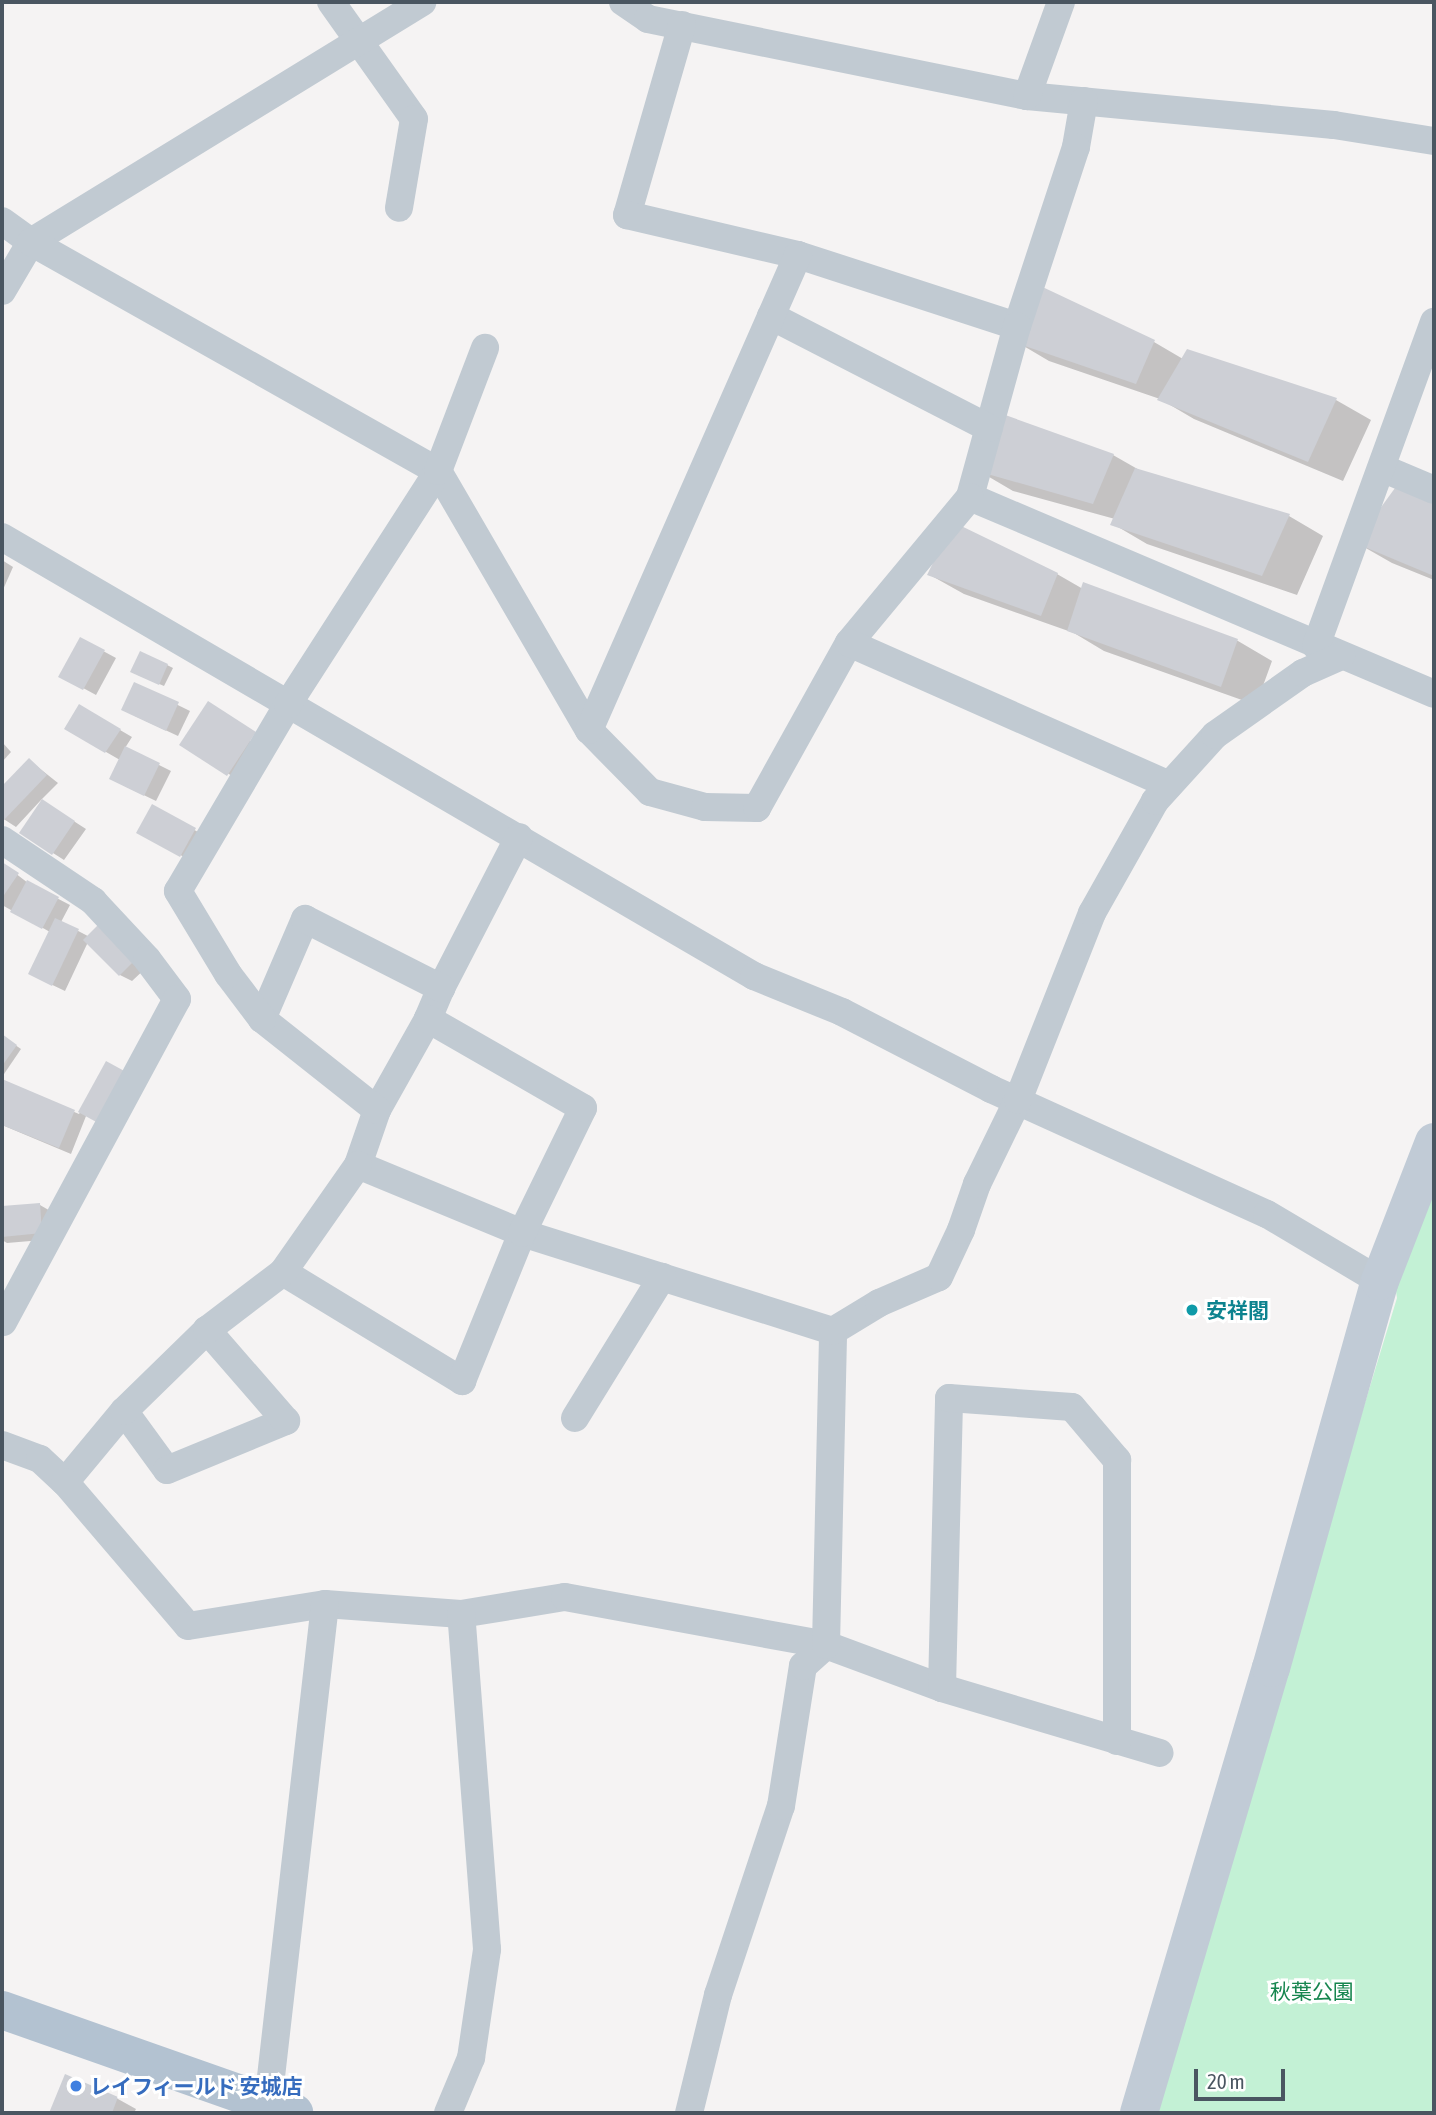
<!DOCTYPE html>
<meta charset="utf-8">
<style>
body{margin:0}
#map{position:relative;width:1436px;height:2115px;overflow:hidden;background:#f5f3f3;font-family:"Asap Condensed","Noto Sans JP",sans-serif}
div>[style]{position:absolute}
.green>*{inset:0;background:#c3f1d5}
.shadow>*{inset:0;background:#0003}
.building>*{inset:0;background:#cdcfd5}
.street>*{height:28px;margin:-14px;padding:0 14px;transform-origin:14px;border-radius:14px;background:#c1cad2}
.secondary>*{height:38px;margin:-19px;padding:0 19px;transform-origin:19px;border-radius:19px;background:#c1cbd6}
.primary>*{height:38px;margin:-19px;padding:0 19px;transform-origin:19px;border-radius:19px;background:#b3c2d1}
.dots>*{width:19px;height:19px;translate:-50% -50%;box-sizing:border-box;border:4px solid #fff;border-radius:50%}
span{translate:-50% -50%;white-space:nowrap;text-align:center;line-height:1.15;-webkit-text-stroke:6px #fff;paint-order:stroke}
.culture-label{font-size:21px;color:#0d838f;font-weight:700}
.left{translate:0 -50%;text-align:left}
.park-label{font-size:21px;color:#17864f}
.shop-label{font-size:21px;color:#366cbe;font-weight:700}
.frame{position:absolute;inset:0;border:4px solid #4a5661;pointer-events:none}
.scale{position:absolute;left:1194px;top:2069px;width:91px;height:32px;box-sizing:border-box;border:4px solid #4a5661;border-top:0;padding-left:9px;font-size:21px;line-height:24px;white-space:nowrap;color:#4a5661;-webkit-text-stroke:5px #fff;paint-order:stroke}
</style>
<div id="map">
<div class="green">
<div style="clip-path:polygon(1434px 1172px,1434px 2113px,1148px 2113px,1397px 1298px,1394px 1277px)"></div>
</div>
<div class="shadow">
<div style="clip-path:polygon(1015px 341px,1154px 342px,1183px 359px,1188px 351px,1336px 400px,1371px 420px,1343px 481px,1194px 419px,1160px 399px,1049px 361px)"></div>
<div style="clip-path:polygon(1113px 455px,1141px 471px,1289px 516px,1323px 536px,1297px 595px,1147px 544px,1113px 524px,1115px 519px,1013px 491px,979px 471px)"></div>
<div style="clip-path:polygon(1434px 492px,1434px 580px,1392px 563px,1357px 543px)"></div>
<div style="clip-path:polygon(2px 560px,13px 567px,2px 592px)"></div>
<div style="clip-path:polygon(1057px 574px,1083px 589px,1084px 584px,1238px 641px,1272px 661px,1256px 705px,1104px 651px,1074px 633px,964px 594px,930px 575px)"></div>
<div style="clip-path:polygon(81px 639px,116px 658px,96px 695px,61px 676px)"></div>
<div style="clip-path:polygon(167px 665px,173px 668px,164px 686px,138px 675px)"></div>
<div style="clip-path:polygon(135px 684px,190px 711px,178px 736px,135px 716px)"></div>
<div style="clip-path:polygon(79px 706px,132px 737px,125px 748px,171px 771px,156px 801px,123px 785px,120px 760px,66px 729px)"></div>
<div style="clip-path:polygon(267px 740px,240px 781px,181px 744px)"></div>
<div style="clip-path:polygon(2px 742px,11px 752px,2px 762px)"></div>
<div style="clip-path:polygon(29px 760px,58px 783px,41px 800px,86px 829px,64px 860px,53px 853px,41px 800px,16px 827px,2px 818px,2px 788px)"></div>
<div style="clip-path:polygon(153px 807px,207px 837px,193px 862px,139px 832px)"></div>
<div style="clip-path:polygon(2px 863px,28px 883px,70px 905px,61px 922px,147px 967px,132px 981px,120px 975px,88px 942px,65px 991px,42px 980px,50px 932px,2px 905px)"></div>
<div style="clip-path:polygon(2px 1036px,21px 1049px,2px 1077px)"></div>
<div style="clip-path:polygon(107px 1063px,71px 1154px,2px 1125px,3px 1082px,79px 1114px)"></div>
<div style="clip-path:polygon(40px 1205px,52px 1212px,54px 1239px,7px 1243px,2px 1240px,2px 1208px)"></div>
<div style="clip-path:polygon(66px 2077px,118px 2099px,136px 2109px,134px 2113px,51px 2113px)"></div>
</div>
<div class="building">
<div style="clip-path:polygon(1034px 283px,1155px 340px,1136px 384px,1013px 342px)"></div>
<div style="clip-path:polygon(1187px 349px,1337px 398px,1308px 462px,1157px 400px)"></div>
<div style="clip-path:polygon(994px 411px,1114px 454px,1093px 504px,977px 471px)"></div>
<div style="clip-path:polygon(1135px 468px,1290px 514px,1262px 576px,1110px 525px)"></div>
<div style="clip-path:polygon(1403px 477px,1434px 490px,1434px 576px,1355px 543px)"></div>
<div style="clip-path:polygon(953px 522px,1058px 573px,1041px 616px,927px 575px)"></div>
<div style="clip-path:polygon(1083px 582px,1238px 639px,1221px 687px,1067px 631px)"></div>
<div style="clip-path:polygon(80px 637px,105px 650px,83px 690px,58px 677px)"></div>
<div style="clip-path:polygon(140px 651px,168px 664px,159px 685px,130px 672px)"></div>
<div style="clip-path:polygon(134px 682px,179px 702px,166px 731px,121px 710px)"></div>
<div style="clip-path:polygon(208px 701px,256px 732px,227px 776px,179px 745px)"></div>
<div style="clip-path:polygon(79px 704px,121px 729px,105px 753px,64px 729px)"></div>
<div style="clip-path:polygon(125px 746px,160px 763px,144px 796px,109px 779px)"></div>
<div style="clip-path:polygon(29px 758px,47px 775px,2px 822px,2px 786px)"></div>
<div style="clip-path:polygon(42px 799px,75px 821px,52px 855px,19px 833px)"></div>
<div style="clip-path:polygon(152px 804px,196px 828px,180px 857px,136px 833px)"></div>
<div style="clip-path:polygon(2px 862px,19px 873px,2px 898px)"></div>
<div style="clip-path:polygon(27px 880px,59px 897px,42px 929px,10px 912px)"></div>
<div style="clip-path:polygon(55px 918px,79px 929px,52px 986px,28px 974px)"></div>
<div style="clip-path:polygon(100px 923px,136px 959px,119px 976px,83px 940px)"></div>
<div style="clip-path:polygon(2px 1034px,17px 1045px,2px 1066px)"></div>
<div style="clip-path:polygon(106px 1061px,128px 1073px,100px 1124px,78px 1112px)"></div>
<div style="clip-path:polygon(2px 1079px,75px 1110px,59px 1148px,2px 1125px)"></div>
<div style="clip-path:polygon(40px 1203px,42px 1233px,2px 1237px,2px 1206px)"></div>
<div style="clip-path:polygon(65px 2074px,118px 2097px,112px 2113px,49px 2113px)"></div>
</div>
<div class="street">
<div style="left:331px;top:2px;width:143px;rotate:54.6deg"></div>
<div style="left:414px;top:119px;width:90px;rotate:99.6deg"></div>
<div style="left:623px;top:2px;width:30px;rotate:34deg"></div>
<div style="left:648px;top:19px;width:387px;rotate:11.5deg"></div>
<div style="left:1027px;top:96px;width:308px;rotate:5.4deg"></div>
<div style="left:1334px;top:125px;width:101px;rotate:9.1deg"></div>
<div style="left:682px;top:25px;width:198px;rotate:106.1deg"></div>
<div style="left:627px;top:215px;width:176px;rotate:13.2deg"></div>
<div style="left:798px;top:255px;width:230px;rotate:18deg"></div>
<div style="left:1027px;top:96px;width:100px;rotate:-70.1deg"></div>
<div style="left:1084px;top:101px;width:47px;rotate:99.9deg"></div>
<div style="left:1076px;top:147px;width:188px;rotate:108.2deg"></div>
<div style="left:1017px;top:326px;width:177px;rotate:105.4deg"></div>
<div style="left:970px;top:497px;width:504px;rotate:23deg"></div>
<div style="left:2px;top:221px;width:36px;rotate:36deg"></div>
<div style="left:31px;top:242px;width:459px;rotate:-31.5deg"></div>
<div style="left:2px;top:291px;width:57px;rotate:-59.4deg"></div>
<div style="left:31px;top:242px;width:467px;rotate:29.4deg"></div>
<div style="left:438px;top:471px;width:300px;rotate:59.8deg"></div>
<div style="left:589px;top:730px;width:87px;rotate:45.5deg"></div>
<div style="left:650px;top:792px;width:57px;rotate:15.3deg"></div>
<div style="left:705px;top:807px;width:52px;rotate:1.1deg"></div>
<div style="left:757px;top:808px;width:189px;rotate:-60.9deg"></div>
<div style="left:771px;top:316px;width:245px;rotate:27.2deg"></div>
<div style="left:1382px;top:468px;width:56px;rotate:22.9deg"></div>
<div style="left:970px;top:497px;width:190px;rotate:129.7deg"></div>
<div style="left:849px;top:643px;width:350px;rotate:23.9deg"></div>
<div style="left:2px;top:537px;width:871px;rotate:30.28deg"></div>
<div style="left:754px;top:976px;width:95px;rotate:22.2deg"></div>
<div style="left:842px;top:1012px;width:168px;rotate:27.3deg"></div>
<div style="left:991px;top:1089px;width:303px;rotate:24.4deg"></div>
<div style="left:1267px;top:1214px;width:131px;rotate:30.7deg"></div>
<div style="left:1316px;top:646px;width:345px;rotate:-70deg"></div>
<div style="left:589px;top:730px;width:519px;rotate:-66.25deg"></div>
<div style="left:519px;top:837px;width:170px;rotate:117.3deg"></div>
<div style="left:441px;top:988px;width:34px;rotate:113deg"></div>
<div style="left:428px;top:1019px;width:104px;rotate:119.3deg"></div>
<div style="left:377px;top:1110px;width:58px;rotate:109.1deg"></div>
<div style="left:358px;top:1165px;width:178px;rotate:22.5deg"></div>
<div style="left:522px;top:1233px;width:326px;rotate:17.5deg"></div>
<div style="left:2px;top:840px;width:110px;rotate:33.8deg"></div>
<div style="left:93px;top:901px;width:79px;rotate:47deg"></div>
<div style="left:147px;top:959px;width:50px;rotate:53.1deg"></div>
<div style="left:177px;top:999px;width:367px;rotate:118.3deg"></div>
<div style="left:262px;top:1019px;width:109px;rotate:-66.7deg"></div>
<div style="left:305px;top:919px;width:153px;rotate:26.9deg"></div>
<div style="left:377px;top:1110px;width:147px;rotate:-141.6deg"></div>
<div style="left:262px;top:1019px;width:56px;rotate:-127.1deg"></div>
<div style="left:228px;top:974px;width:97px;rotate:-121.1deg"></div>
<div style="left:178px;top:891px;width:217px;rotate:-59.5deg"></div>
<div style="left:288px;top:704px;width:277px;rotate:-57.2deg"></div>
<div style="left:438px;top:471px;width:132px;rotate:-69.1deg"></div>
<div style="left:283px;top:1272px;width:210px;rotate:31.3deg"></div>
<div style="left:462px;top:1381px;width:160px;rotate:-67.9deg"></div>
<div style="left:522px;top:1233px;width:139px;rotate:-64deg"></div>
<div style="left:583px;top:1108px;width:179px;rotate:-150.1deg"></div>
<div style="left:124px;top:1411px;width:73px;rotate:53.9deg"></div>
<div style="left:167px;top:1470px;width:129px;rotate:-22.4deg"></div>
<div style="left:286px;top:1421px;width:121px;rotate:-131deg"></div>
<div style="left:575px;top:1418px;width:166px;rotate:-58.3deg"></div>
<div style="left:2px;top:1445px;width:40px;rotate:20.2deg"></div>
<div style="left:40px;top:1459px;width:34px;rotate:43deg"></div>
<div style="left:65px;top:1482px;width:92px;rotate:-50.3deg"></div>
<div style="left:124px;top:1411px;width:116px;rotate:-44.3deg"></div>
<div style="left:207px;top:1330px;width:96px;rotate:-37.3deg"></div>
<div style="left:283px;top:1272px;width:131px;rotate:-55deg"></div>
<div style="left:65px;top:1482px;width:189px;rotate:49.5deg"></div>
<div style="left:188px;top:1626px;width:139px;rotate:-9.1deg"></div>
<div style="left:325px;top:1604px;width:136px;rotate:4.2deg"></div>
<div style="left:461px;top:1614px;width:105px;rotate:-9.3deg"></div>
<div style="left:565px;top:1597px;width:265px;rotate:10.4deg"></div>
<div style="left:826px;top:1645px;width:124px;rotate:20.3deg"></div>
<div style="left:942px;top:1688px;width:227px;rotate:16.6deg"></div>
<div style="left:942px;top:1688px;width:290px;rotate:-88.6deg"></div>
<div style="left:949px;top:1398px;width:123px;rotate:4.2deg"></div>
<div style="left:1072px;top:1407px;width:70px;rotate:49.7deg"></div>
<div style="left:1117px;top:1460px;width:281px;rotate:90deg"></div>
<div style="left:268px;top:2103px;width:502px;rotate:-83.48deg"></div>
<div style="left:448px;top:2113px;width:60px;rotate:-67.3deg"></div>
<div style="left:471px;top:2058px;width:110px;rotate:-81.6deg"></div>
<div style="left:487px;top:1949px;width:336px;rotate:-94.4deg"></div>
<div style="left:689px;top:2113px;width:122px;rotate:-76.2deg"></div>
<div style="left:718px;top:1995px;width:199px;rotate:-71.6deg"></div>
<div style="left:781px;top:1806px;width:142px;rotate:-81.1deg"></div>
<div style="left:803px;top:1666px;width:31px;rotate:-42deg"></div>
<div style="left:826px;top:1645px;width:314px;rotate:-88.7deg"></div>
<div style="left:833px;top:1331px;width:54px;rotate:-31.3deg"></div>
<div style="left:879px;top:1303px;width:65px;rotate:-23.4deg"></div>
<div style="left:939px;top:1277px;width:52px;rotate:-64.9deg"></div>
<div style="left:961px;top:1230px;width:49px;rotate:-70.8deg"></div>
<div style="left:977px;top:1184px;width:93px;rotate:-64deg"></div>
<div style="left:1018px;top:1100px;width:201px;rotate:-68.4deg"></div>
<div style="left:1092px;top:913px;width:129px;rotate:-60.6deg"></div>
<div style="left:1155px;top:801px;width:89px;rotate:-47.7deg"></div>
<div style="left:1215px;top:735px;width:108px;rotate:-35.2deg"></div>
<div style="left:1303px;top:673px;width:42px;rotate:-24.1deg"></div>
</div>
<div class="secondary">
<div style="left:1139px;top:2113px;width:464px;rotate:-73.5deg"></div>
<div style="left:1271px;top:1668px;width:402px;rotate:-74.3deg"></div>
<div style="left:1380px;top:1281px;width:149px;rotate:-68.8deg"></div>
</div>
<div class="primary">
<div style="left:2px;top:2010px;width:310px;rotate:19.4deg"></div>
</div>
<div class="dots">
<div style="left:1192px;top:1310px;background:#0f9aa8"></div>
<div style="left:76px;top:2086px;background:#3f7fe0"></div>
</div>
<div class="culture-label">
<span class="left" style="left:1206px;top:1310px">安祥閣</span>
</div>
<div class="park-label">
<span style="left:1312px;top:1991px">秋葉公園</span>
</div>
<div class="shop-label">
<span class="left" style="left:90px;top:2086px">レイフィールド 安城店</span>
</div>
<div class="frame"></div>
<div class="scale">20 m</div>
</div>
